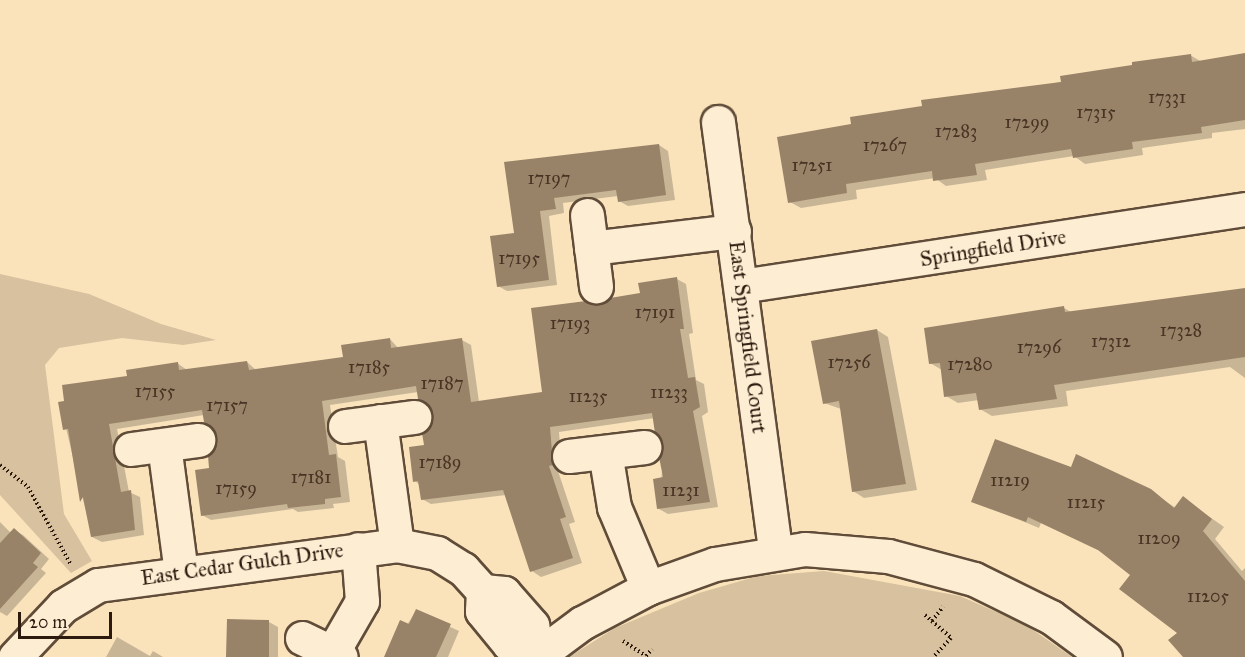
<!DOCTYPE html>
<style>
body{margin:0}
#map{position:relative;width:1245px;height:657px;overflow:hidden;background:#fae3bb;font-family:"IM FELL Great Primer",serif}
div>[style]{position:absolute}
.green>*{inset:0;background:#d7c19e}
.shadow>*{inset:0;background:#0003}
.building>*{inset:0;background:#988368}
.path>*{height:4px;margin-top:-2px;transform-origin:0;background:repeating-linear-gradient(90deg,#2d1a0e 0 1.5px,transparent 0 4.5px)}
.roads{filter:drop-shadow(2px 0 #604c39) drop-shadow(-2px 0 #604c39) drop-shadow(0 2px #604c39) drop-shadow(0 -2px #604c39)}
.minor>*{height:33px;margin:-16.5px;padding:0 16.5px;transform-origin:16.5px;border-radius:16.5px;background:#fcedd3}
span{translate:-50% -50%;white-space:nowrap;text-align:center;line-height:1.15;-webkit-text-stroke:4.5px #fcedd3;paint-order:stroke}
.number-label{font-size:18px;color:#483424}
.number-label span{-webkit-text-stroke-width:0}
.street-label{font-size:21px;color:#2d1a0e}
.scale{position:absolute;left:18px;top:612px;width:94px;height:27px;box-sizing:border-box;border:3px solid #2d1a0e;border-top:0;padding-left:8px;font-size:18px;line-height:21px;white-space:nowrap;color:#2d1a0e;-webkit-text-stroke:4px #fcedd3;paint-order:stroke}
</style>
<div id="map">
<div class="green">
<div style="clip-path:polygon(0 274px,89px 294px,161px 324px,216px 340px,183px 345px,122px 338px,59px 348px,45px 365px,64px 514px,92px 561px,71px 573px,0 495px)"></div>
<div style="clip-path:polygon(824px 571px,960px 596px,1026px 625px,1072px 657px,569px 657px,615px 628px,699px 593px,758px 576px)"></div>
</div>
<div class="shadow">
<div style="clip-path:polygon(1190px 55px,1202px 62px,1245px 56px,1245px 129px,1212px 133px,1212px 138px,1142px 148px,1143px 155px,1085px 164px,1074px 156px,985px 170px,987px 180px,946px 186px,935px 178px,856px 190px,857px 199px,801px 208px,790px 202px,853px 125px)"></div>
<div style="clip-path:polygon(659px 145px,668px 151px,675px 200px,628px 206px,619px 201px,618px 196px,563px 203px,564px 213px,549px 216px,557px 285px,507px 291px,498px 286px,516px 234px,506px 163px)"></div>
<div style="clip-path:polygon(677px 279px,686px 284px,693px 333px,689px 334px,696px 380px,704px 384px,708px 412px,702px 416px,718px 507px,668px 514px,659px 509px,664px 445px,655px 418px,559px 432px,562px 470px,558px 471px,575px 522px,569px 524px,582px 563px,541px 577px,532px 571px,506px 495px,431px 504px,422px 499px,420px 485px,415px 481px,434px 415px,418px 392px,330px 405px,338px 457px,345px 461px,350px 502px,333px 504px,334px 508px,298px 512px,293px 509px,211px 520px,202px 515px,218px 438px,204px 415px,117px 429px,129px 492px,140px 497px,144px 535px,102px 542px,92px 537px,60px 403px,177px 363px,187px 370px,247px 362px,257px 371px,345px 358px,390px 339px,399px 349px,462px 340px,471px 345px,479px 402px,543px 393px,599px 306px,642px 295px)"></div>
<div style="clip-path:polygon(1245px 289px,1245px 378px,1230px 367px,1066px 391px,1068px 406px,992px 416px,980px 409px,979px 400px,958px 403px,946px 396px,942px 370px,930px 363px,1064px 308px,1073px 313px)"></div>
<div style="clip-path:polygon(877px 330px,888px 337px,917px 490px,864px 498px,853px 491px,841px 409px,824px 403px)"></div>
<div style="clip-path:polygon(1071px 468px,1150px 491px,1176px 508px,1183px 498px,1224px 527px,1215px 539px,1242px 571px,1245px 568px,1245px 657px,1185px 657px,1179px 633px,1132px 575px,1104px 553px,1041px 523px,1039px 528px,973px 501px)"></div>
<div style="clip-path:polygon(0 522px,11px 533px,14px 530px,23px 535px,49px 559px,41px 569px,46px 573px,7px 616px,0 612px)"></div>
<div style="clip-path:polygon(416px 611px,459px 631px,448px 657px,386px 657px)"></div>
<div style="clip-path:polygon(269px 622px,278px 627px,278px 657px,228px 657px)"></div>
<div style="clip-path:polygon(117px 637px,150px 656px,153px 651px,163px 657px,106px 657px)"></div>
</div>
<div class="building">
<div style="clip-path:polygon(1245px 53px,1245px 120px,1201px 127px,1202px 133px,1132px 142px,1133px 149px,1073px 158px,1071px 149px,975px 164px,977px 175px,933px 181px,932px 171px,846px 184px,847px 193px,788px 203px,777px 137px,851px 124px,850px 117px,922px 106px,921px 100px,1061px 82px,1060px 76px,1132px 65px,1132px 62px,1191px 54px,1192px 62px)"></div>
<div style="clip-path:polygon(659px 144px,666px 195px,618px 202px,616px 190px,554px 198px,556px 209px,540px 211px,549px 280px,497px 287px,490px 236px,514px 233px,504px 162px)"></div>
<div style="clip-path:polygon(677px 277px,684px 329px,680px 329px,688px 378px,695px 377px,700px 407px,693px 411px,710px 502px,657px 509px,653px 479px,663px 477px,659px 457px,663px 445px,655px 433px,652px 413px,550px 427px,553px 465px,549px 466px,566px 517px,560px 519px,573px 558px,530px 572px,503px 490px,421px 500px,418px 481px,413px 482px,409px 447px,424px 445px,422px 433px,431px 425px,433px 415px,428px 405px,418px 399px,416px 386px,322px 401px,329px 455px,336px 454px,341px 497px,325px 499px,325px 504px,288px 508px,287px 504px,201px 516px,195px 470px,209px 468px,208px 456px,217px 438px,212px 428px,204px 422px,202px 410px,109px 424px,121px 492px,131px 490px,135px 530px,91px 537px,83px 497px,80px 502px,68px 429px,63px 430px,58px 402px,64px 401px,62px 385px,127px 376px,126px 370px,178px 362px,179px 370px,247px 361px,249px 370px,343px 357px,341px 345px,390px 338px,391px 348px,462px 338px,471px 402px,542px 392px,531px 308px,586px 301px,599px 304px,610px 298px,640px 293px,638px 283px)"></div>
<div style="clip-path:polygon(1245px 288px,1245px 357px,1054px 385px,1057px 399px,979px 410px,976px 393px,944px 397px,940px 363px,929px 364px,924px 328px,1064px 306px,1065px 312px)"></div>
<div style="clip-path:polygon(877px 329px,906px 484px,852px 492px,839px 401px,823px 404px,811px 341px)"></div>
<div style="clip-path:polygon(995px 439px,1071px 467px,1076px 454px,1151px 489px,1174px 508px,1183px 496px,1212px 519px,1203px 531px,1245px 581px,1245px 657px,1183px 657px,1168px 640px,1177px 633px,1119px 589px,1130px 575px,1098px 550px,1028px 517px,1026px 522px,971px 502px)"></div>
<div style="clip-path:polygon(14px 528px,41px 553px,33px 563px,38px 567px,0 609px,0 543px)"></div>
<div style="clip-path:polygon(416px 609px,451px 624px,436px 657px,384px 657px,400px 620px,409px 624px)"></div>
<div style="clip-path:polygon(227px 619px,269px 620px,269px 657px,226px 657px)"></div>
</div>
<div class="path">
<div style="left:0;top:465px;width:36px;rotate:38deg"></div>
<div style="left:28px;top:487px;width:89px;rotate:61.1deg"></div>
<div style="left:925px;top:615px;width:35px;rotate:41deg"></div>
<div style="left:951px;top:638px;width:26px;rotate:133deg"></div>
<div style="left:932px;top:621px;width:18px;rotate:-52deg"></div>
<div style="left:623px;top:641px;width:27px;rotate:33deg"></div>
<div style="left:646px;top:656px;width:9px;rotate:-49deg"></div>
</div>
<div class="roads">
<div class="minor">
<div style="left:718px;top:122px;width:434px;rotate:82.4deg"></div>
<div style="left:587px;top:215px;width:72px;rotate:82.8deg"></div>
<div style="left:591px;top:248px;width:144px;rotate:-6.8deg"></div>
<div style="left:741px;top:286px;width:510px;rotate:-8.69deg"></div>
<div style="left:380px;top:421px;width:125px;rotate:82.2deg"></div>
<div style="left:345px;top:426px;width:70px;rotate:-7.4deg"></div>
<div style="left:164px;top:445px;width:128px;rotate:82.4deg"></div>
<div style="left:131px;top:449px;width:68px;rotate:-7.7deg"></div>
<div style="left:605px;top:452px;width:56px;rotate:80.7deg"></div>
<div style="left:614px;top:507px;width:88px;rotate:67.2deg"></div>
<div style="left:569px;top:456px;width:76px;rotate:-6.8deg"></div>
<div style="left:483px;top:591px;width:20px;rotate:93deg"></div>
<div style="left:482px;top:611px;width:43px;rotate:50.7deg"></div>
<div style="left:509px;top:644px;width:30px;rotate:23deg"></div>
<div style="left:302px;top:638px;width:43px;rotate:26deg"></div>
<div style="left:332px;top:653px;width:60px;rotate:-60deg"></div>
<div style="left:362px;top:601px;width:52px;rotate:-94.4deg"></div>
<div style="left:15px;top:657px;width:70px;rotate:-46.7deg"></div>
<div style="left:63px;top:606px;width:41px;rotate:-31deg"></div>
<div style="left:98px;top:585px;width:302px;rotate:-7.6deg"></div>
<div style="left:397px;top:545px;width:41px;rotate:11.3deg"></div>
<div style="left:437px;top:553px;width:31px;rotate:32deg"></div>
<div style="left:463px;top:569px;width:30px;rotate:48deg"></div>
<div style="left:483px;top:591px;width:21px;rotate:5deg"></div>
<div style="left:504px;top:593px;width:43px;rotate:48.8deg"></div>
<div style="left:532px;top:625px;width:31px;rotate:81deg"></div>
<div style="left:536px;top:657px;width:57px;rotate:-36.5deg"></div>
<div style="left:582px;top:623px;width:75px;rotate:-27.9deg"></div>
<div style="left:648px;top:588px;width:71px;rotate:-19.7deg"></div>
<div style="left:715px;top:564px;width:91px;rotate:-9.5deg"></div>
<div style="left:805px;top:549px;width:83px;rotate:4.8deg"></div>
<div style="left:888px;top:556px;width:89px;rotate:15deg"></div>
<div style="left:974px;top:579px;width:86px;rotate:26.3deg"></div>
<div style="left:1051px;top:617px;width:67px;rotate:36.5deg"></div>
</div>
</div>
<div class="number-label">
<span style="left:1167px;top:97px">17331</span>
<span style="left:1096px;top:112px">17315</span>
<span style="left:1027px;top:122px">17299</span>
<span style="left:956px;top:131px">17283</span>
<span style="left:885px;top:145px">17267</span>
<span style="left:812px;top:165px">17251</span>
<span style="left:549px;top:178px">17197</span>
<span style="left:519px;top:258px">17195</span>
<span style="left:655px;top:312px">17191</span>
<span style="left:570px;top:323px">17193</span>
<span style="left:1181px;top:330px">17328</span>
<span style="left:1111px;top:341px">17312</span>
<span style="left:1039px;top:347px">17296</span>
<span style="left:849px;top:362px">17256</span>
<span style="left:970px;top:364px">17280</span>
<span style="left:369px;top:367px">17185</span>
<span style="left:442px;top:383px">17187</span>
<span style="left:155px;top:391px">17155</span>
<span style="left:669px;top:392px">11233</span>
<span style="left:588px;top:396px">11235</span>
<span style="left:227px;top:405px">17157</span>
<span style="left:440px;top:462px">17189</span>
<span style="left:311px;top:477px">17181</span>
<span style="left:1010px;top:480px">11219</span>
<span style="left:236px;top:488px">17159</span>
<span style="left:681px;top:490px">11231</span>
<span style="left:1086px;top:502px">11215</span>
<span style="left:1159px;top:538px">11209</span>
<span style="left:1208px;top:596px">11205</span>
</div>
<div class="street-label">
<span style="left:993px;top:248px;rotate:-9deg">Springfield Drive</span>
<span style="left:748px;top:337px;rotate:83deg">East Springfield Court</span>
<span style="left:242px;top:564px;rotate:-8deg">East Cedar Gulch Drive</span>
</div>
<div class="scale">20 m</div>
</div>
